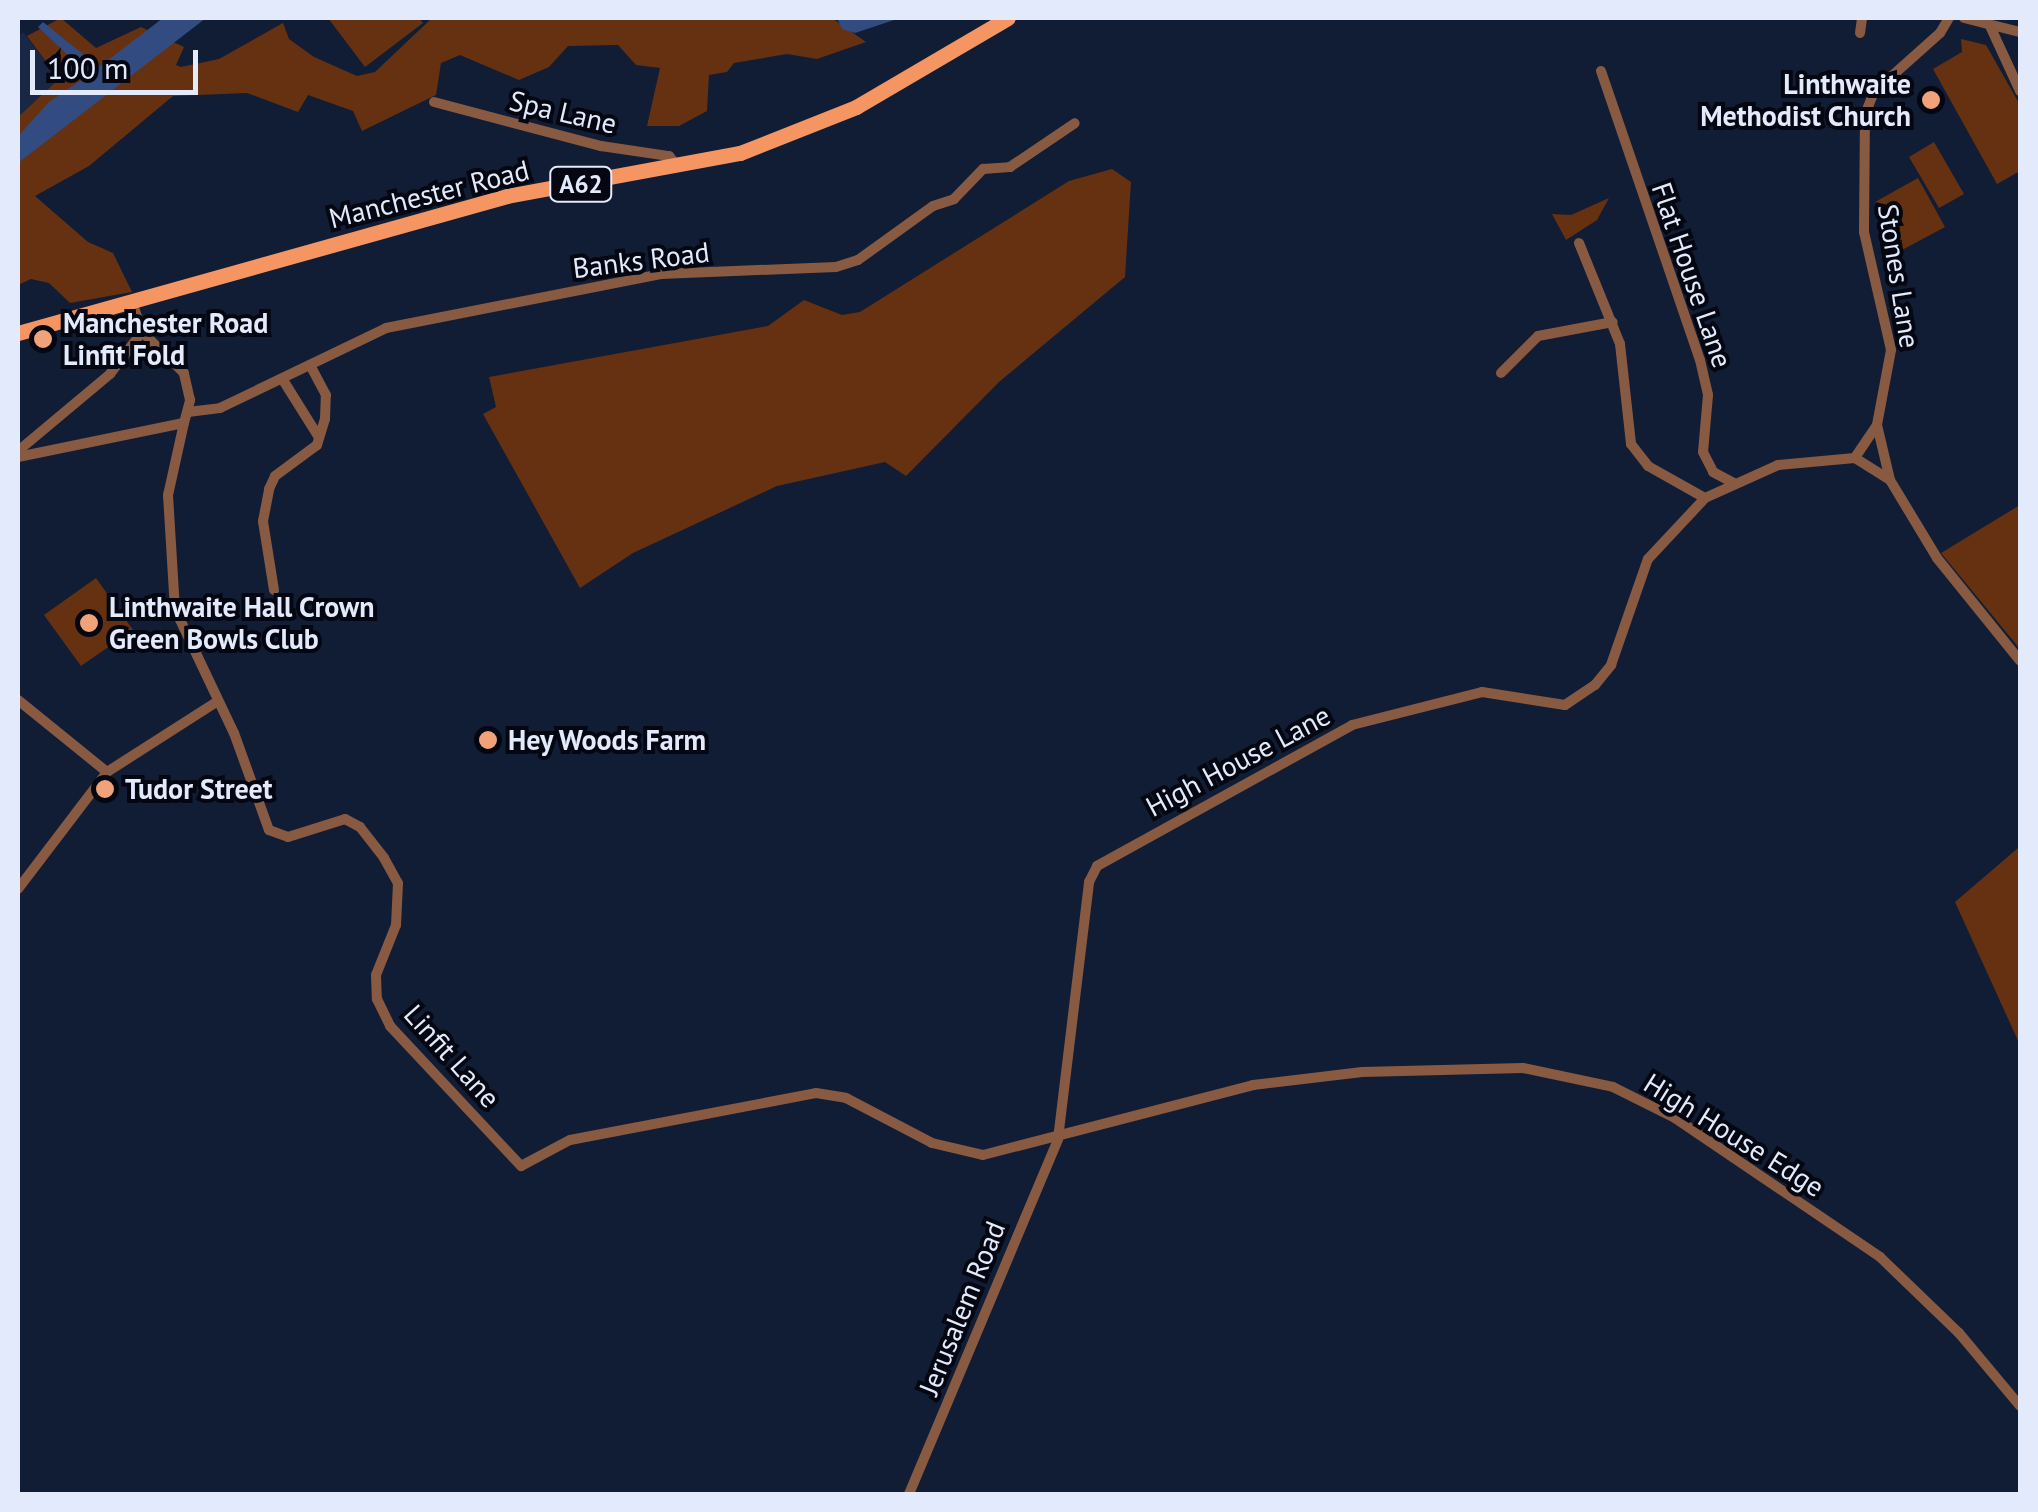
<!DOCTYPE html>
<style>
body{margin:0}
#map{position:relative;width:2038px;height:1512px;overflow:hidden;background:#111d34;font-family:"PT Sans",sans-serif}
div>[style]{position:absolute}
.built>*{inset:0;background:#1a2744}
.green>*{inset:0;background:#653111}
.water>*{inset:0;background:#324c82}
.minor>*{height:10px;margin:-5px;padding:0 5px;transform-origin:5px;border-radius:5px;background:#885a42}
.primary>*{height:15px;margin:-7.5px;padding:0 7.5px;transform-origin:7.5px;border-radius:7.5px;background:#f59662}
.dots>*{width:28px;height:28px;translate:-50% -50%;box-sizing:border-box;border:5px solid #040711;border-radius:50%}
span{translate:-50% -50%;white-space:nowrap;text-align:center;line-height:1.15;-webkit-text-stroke:8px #040711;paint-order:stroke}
.shield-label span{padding:2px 8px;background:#040711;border:2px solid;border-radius:8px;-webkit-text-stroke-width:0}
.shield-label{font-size:25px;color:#e2eafb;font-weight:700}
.poi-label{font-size:28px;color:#e2eafb;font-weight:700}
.right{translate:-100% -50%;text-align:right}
.left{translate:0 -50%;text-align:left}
.street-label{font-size:28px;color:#e2eafb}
.frame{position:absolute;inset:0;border:20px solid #e2eafb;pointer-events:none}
.scale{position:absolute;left:30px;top:50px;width:168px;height:45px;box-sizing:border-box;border:5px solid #e2eafb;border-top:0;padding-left:12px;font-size:30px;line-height:35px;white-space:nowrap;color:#e2eafb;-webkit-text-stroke:8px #040711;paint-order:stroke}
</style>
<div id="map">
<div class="built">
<div style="clip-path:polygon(23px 32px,59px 79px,18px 117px,18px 37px)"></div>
</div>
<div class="green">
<div style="clip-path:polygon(61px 18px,96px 48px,141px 27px,184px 47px,176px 65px,181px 67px,219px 59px,283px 23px,289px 39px,314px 57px,357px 76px,375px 72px,432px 18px,832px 18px,866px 42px,817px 59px,787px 54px,734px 63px,727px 72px,709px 75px,707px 111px,679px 126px,647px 126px,660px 68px,636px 65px,618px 45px,568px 46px,549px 67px,519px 80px,460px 55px,441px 63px,436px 95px,362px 131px,353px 111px,308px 95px,298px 112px,247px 93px,173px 96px,89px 166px,35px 196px,88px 242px,113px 253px,132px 292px,70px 303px,49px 283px,31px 279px,18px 285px,18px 117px,59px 79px,27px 36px)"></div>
<div style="clip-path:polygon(328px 18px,419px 18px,423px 23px,365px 67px)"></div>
<div style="clip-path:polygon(1961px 39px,1986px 45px,2020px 105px,2020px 171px,1997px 184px,1933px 69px,1962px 52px)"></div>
<div style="clip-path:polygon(1934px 142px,1964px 194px,1939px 208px,1909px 157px)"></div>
<div style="clip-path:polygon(1112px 169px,1131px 182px,1125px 277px,999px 382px,906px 476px,885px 462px,777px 486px,633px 553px,580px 588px,483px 414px,496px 407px,489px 377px,768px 326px,804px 300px,842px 315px,860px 312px,1069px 181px)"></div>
<div style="clip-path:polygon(1918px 178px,1945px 227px,1902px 250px,1875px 202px)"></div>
<div style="clip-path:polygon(1609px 198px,1597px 220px,1566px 240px,1552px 214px,1571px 215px)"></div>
<div style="clip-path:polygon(2020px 505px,2020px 649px,1941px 553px)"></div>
<div style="clip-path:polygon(96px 578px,133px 630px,81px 666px,44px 615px)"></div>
<div style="clip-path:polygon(2018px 848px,2020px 852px,2020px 1045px,1955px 902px)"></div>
</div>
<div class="water">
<div style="clip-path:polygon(163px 18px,206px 18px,18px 163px,18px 136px,49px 102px,89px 75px,38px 27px,43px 22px,99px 67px)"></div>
<div style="clip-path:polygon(837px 18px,900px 18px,855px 33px,842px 29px)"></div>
</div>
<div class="minor">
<div style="left:1949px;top:18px;width:17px;rotate:121deg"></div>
<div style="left:1940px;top:33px;width:89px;rotate:138.2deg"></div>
<div style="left:1874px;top:92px;width:24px;rotate:112deg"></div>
<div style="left:1865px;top:114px;width:118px;rotate:90.5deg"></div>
<div style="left:1864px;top:232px;width:121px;rotate:77.1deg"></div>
<div style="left:1891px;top:350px;width:76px;rotate:100.6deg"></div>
<div style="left:1877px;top:425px;width:57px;rotate:76.7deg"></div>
<div style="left:1890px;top:480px;width:91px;rotate:58.9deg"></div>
<div style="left:1937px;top:558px;width:132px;rotate:51.1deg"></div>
<div style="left:1964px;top:18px;width:58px;rotate:14deg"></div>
<div style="left:1990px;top:26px;width:72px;rotate:65.2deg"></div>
<div style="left:1860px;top:33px;width:15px;rotate:-82deg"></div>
<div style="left:1601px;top:71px;width:305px;rotate:71.1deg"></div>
<div style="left:1700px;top:360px;width:36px;rotate:77deg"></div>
<div style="left:1708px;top:395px;width:57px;rotate:95deg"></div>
<div style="left:1703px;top:452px;width:22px;rotate:63deg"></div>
<div style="left:1713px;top:472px;width:24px;rotate:28deg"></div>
<div style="left:434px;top:102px;width:173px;rotate:14.8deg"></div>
<div style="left:601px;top:146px;width:69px;rotate:8.4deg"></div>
<div style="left:669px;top:156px;width:13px;rotate:51deg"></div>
<div style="left:1579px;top:243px;width:109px;rotate:67.9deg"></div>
<div style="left:1620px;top:344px;width:101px;rotate:83.7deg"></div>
<div style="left:1631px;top:444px;width:28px;rotate:52deg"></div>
<div style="left:1648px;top:466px;width:65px;rotate:29.3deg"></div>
<div style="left:1501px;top:373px;width:52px;rotate:-45deg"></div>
<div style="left:1538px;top:336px;width:76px;rotate:-10.6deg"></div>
<div style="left:283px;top:380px;width:66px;rotate:58deg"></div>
<div style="left:188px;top:412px;width:32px;rotate:-7deg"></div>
<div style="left:220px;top:408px;width:184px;rotate:-25.7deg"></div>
<div style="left:386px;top:328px;width:280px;rotate:-11.1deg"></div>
<div style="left:661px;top:274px;width:175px;rotate:-2.3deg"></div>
<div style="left:836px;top:267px;width:23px;rotate:-18deg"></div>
<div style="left:858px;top:260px;width:92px;rotate:-35.8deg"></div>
<div style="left:933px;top:206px;width:22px;rotate:-18deg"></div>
<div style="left:954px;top:199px;width:42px;rotate:-46deg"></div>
<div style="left:983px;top:169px;width:27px;rotate:-4deg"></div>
<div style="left:1010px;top:167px;width:78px;rotate:-34.1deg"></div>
<div style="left:184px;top:423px;width:74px;rotate:102.5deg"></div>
<div style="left:168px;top:495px;width:114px;rotate:86.5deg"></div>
<div style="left:175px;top:609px;width:137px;rotate:64.6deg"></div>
<div style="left:234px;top:733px;width:103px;rotate:70.2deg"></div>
<div style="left:269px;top:830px;width:20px;rotate:20deg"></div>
<div style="left:288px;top:837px;width:60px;rotate:-17.5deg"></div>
<div style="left:345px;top:819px;width:17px;rotate:28deg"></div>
<div style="left:360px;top:827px;width:39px;rotate:52deg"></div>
<div style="left:384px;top:858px;width:29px;rotate:61deg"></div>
<div style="left:398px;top:883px;width:42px;rotate:92.7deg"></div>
<div style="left:396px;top:925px;width:54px;rotate:111.8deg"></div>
<div style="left:376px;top:975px;width:24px;rotate:88deg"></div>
<div style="left:377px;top:999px;width:30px;rotate:64deg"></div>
<div style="left:390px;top:1026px;width:192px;rotate:46.9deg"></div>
<div style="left:521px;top:1166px;width:55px;rotate:-28deg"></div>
<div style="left:570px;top:1140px;width:250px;rotate:-10.8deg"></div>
<div style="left:816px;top:1093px;width:30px;rotate:9deg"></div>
<div style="left:846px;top:1098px;width:97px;rotate:27.6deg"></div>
<div style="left:932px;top:1143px;width:52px;rotate:13.2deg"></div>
<div style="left:983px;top:1155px;width:279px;rotate:-14.5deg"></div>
<div style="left:1253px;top:1085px;width:110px;rotate:-6.8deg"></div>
<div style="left:1362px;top:1072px;width:161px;rotate:-1.4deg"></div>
<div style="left:1523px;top:1068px;width:92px;rotate:11.9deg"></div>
<div style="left:1613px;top:1087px;width:69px;rotate:26.6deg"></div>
<div style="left:1675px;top:1118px;width:248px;rotate:34.1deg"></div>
<div style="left:1880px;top:1257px;width:110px;rotate:43.9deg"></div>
<div style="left:1959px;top:1333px;width:95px;rotate:50.1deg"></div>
<div style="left:1877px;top:425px;width:40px;rotate:124deg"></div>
<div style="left:1855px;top:458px;width:41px;rotate:32.2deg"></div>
<div style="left:18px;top:451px;width:120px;rotate:-39.9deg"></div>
<div style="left:110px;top:374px;width:53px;rotate:-52.7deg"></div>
<div style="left:18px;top:457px;width:169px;rotate:-11.6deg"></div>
<div style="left:184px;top:423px;width:24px;rotate:-75deg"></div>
<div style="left:190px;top:400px;width:28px;rotate:-103deg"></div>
<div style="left:184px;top:373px;width:59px;rotate:-135.7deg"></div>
<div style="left:142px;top:332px;width:32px;rotate:-108deg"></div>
<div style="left:274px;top:590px;width:70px;rotate:-99.1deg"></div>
<div style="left:263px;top:521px;width:33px;rotate:-79deg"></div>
<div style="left:269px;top:489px;width:14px;rotate:-65deg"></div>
<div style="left:275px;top:476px;width:52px;rotate:-36.4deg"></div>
<div style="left:317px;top:445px;width:27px;rotate:-73deg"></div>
<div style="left:325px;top:419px;width:24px;rotate:-88deg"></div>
<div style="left:326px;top:395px;width:34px;rotate:-118deg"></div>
<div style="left:18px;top:700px;width:114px;rotate:39deg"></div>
<div style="left:18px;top:889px;width:147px;rotate:-52.7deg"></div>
<div style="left:107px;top:772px;width:132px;rotate:-32.6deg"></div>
<div style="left:909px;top:1494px;width:385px;rotate:-67.2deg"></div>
<div style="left:1058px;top:1139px;width:259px;rotate:-83.1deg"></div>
<div style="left:1089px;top:882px;width:18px;rotate:-63deg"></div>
<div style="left:1097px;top:866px;width:291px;rotate:-28.9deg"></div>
<div style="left:1352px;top:725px;width:134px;rotate:-14.2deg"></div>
<div style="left:1482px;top:692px;width:84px;rotate:8.9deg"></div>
<div style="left:1565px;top:705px;width:36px;rotate:-34deg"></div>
<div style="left:1595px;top:685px;width:26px;rotate:-51deg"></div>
<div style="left:1611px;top:665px;width:112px;rotate:-70.8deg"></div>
<div style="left:1648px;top:559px;width:83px;rotate:-46.9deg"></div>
<div style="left:1705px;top:498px;width:80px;rotate:-24.3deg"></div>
<div style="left:1778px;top:465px;width:77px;rotate:-5.2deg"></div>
</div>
<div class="primary">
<div style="left:18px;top:333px;width:508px;rotate:-15.65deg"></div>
<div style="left:507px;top:196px;width:237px;rotate:-10.5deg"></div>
<div style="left:740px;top:153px;width:125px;rotate:-21.6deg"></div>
<div style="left:856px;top:107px;width:176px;rotate:-30.4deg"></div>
</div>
<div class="dots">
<div style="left:1931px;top:100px;background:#f0a279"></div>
<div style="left:43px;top:339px;background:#f0a279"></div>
<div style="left:89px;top:623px;background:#f0a279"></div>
<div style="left:488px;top:740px;background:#f0a279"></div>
<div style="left:105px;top:789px;background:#f0a279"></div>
</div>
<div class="shield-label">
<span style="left:581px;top:184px">A62</span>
</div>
<div class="poi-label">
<span class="right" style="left:1911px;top:100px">Linthwaite<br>Methodist Church</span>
<span class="left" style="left:63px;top:339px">Manchester Road<br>Linfit Fold</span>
<span class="left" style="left:109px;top:623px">Linthwaite Hall Crown<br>Green Bowls Club</span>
<span class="left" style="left:508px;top:740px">Hey Woods Farm</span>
<span class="left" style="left:125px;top:789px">Tudor Street</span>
</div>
<div class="street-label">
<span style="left:563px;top:112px;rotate:13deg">Spa Lane</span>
<span style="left:429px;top:194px;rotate:-14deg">Manchester Road</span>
<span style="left:641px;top:260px;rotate:-7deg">Banks Road</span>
<span style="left:1692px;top:275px;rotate:71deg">Flat House Lane</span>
<span style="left:1899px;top:276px;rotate:81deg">Stones Lane</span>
<span style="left:1238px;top:761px;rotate:-28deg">High House Lane</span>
<span style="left:452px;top:1056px;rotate:48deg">Linfit Lane</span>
<span style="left:1734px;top:1135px;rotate:32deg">High House Edge</span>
<span style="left:962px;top:1308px;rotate:-68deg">Jerusalem Road</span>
</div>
<div class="frame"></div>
<div class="scale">100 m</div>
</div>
